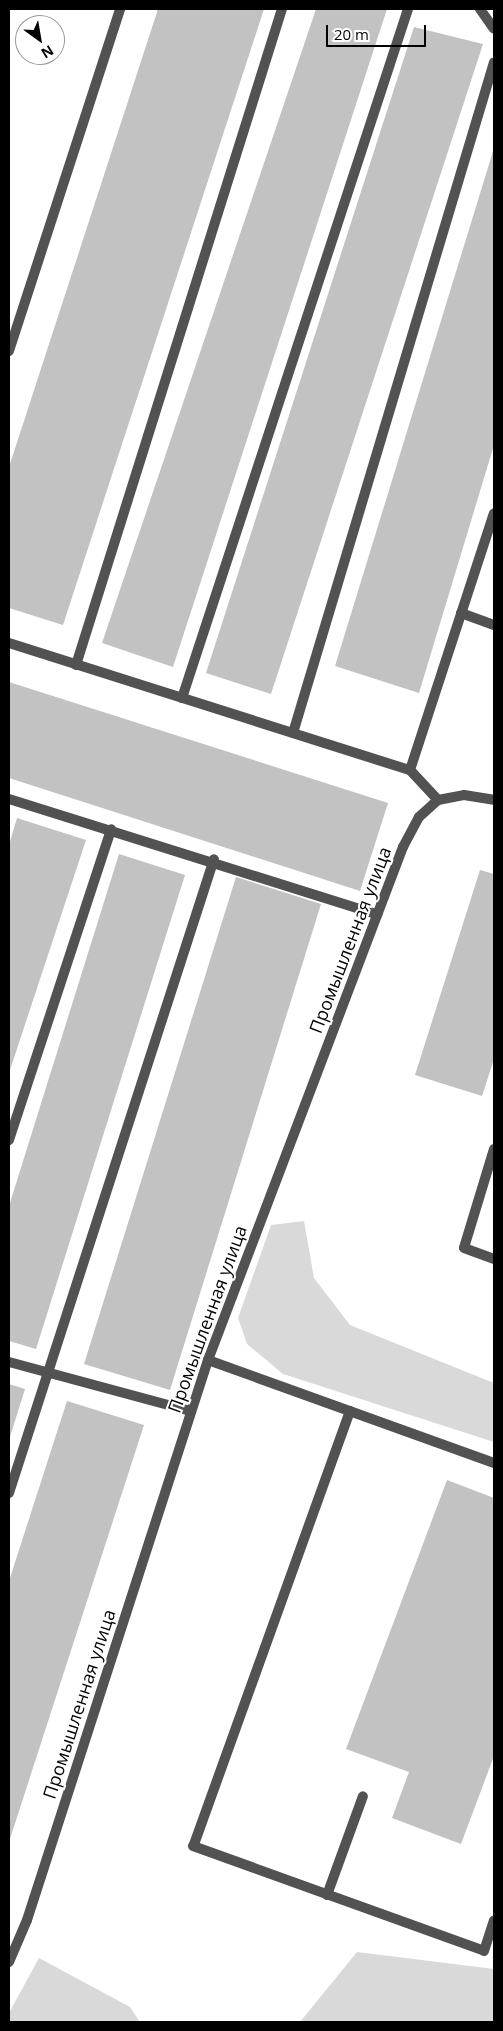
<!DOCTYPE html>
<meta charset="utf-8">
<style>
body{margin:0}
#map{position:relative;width:503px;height:2031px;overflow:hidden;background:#fff;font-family:"Open Sans",sans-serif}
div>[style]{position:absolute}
.green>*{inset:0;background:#d9d9d9}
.building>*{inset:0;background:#c2c2c2}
.service>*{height:10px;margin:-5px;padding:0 5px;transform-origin:5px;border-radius:5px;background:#525252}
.minor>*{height:10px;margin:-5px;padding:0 5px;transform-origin:5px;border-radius:5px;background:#525252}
span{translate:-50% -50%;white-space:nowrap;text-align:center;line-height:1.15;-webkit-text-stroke:4px #fff;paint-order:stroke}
.street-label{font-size:18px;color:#000}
.frame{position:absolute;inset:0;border:10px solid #000;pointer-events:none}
.north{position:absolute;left:15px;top:15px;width:50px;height:50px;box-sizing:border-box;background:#fff;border:1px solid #999;border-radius:50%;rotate:148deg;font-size:14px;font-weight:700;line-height:20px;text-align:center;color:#000}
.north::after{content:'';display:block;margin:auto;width:18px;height:22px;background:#000;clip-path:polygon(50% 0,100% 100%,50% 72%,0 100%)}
.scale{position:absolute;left:326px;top:25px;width:100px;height:22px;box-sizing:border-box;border:2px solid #000;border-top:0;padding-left:6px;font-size:15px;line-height:18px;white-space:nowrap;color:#000;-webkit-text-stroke:4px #fff;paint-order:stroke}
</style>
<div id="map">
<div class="green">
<div style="clip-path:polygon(304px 1221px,314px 1278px,350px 1325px,494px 1383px,494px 1442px,283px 1374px,247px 1344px,238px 1318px,271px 1225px)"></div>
<div style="clip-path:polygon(357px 1952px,494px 1969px,494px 2022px,300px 2022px)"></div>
<div style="clip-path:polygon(39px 1958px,130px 2007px,140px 2022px,9px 2022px,9px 2013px)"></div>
</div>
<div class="building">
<div style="clip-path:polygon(158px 9px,264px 9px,63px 625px,9px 608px,9px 467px)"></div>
<div style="clip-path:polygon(316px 9px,387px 9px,173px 667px,102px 643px)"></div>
<div style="clip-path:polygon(414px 27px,483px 44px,271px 694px,206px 673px)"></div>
<div style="clip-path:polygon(494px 148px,494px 445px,419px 693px,335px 666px)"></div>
<div style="clip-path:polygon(9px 682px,388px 803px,360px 891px,9px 778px)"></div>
<div style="clip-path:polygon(17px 818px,86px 840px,9px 1073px,9px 845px)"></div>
<div style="clip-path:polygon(119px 854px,185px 875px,36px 1349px,9px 1341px,9px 1206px)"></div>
<div style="clip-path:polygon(480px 870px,494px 874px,494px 1059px,482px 1096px,415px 1075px)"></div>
<div style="clip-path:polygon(236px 877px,321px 904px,170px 1390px,84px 1364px)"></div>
<div style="clip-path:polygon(9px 1384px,25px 1389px,9px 1440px)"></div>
<div style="clip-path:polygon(67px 1401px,144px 1425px,9px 1842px,9px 1581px)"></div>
<div style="clip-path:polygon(447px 1480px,494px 1498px,494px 1756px,461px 1844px,392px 1818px,409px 1772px,346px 1749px)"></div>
</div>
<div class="service">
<div style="left:480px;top:9px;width:24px;rotate:55deg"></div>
<div style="left:9px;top:351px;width:360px;rotate:-72deg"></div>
<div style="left:461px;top:613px;width:35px;rotate:20deg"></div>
<div style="left:9px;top:643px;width:421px;rotate:17.6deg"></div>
<div style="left:410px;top:770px;width:41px;rotate:47deg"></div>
<div style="left:76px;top:665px;width:688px;rotate:-72.57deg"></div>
<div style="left:182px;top:698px;width:725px;rotate:-71.84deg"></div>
<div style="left:293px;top:733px;width:700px;rotate:-73.32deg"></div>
<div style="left:410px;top:770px;width:270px;rotate:-71.9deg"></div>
<div style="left:9px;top:799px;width:386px;rotate:17.4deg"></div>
<div style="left:9px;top:1140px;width:327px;rotate:-71.8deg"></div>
<div style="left:494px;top:1149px;width:103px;rotate:106.9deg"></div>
<div style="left:464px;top:1248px;width:32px;rotate:20deg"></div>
<div style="left:208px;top:1360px;width:304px;rotate:19.8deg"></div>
<div style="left:9px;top:1362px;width:188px;rotate:15.1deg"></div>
<div style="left:350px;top:1411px;width:462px;rotate:109.8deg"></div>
<div style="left:193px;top:1846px;width:309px;rotate:19.8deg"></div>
<div style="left:484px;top:1951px;width:32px;rotate:-72deg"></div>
<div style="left:9px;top:1493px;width:666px;rotate:-72.08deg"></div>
<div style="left:327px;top:1895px;width:105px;rotate:-70deg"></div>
<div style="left:9px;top:1962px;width:46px;rotate:-66.8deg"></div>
</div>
<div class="minor">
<div style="left:27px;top:1920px;width:589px;rotate:-72.09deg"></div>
<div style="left:208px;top:1360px;width:549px;rotate:-69.19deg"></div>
<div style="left:403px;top:847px;width:34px;rotate:-62deg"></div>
<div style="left:419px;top:817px;width:25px;rotate:-42deg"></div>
<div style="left:438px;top:800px;width:26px;rotate:-11deg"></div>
<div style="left:464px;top:795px;width:30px;rotate:9deg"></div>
</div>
<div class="street-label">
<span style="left:350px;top:940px;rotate:-69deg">Промышленная улица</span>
<span style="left:207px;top:1319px;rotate:-70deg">Промышленная улица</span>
<span style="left:79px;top:1704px;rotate:-72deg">Промышленная улица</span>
</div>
<div class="frame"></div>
<div class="north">N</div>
<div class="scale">20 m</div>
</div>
